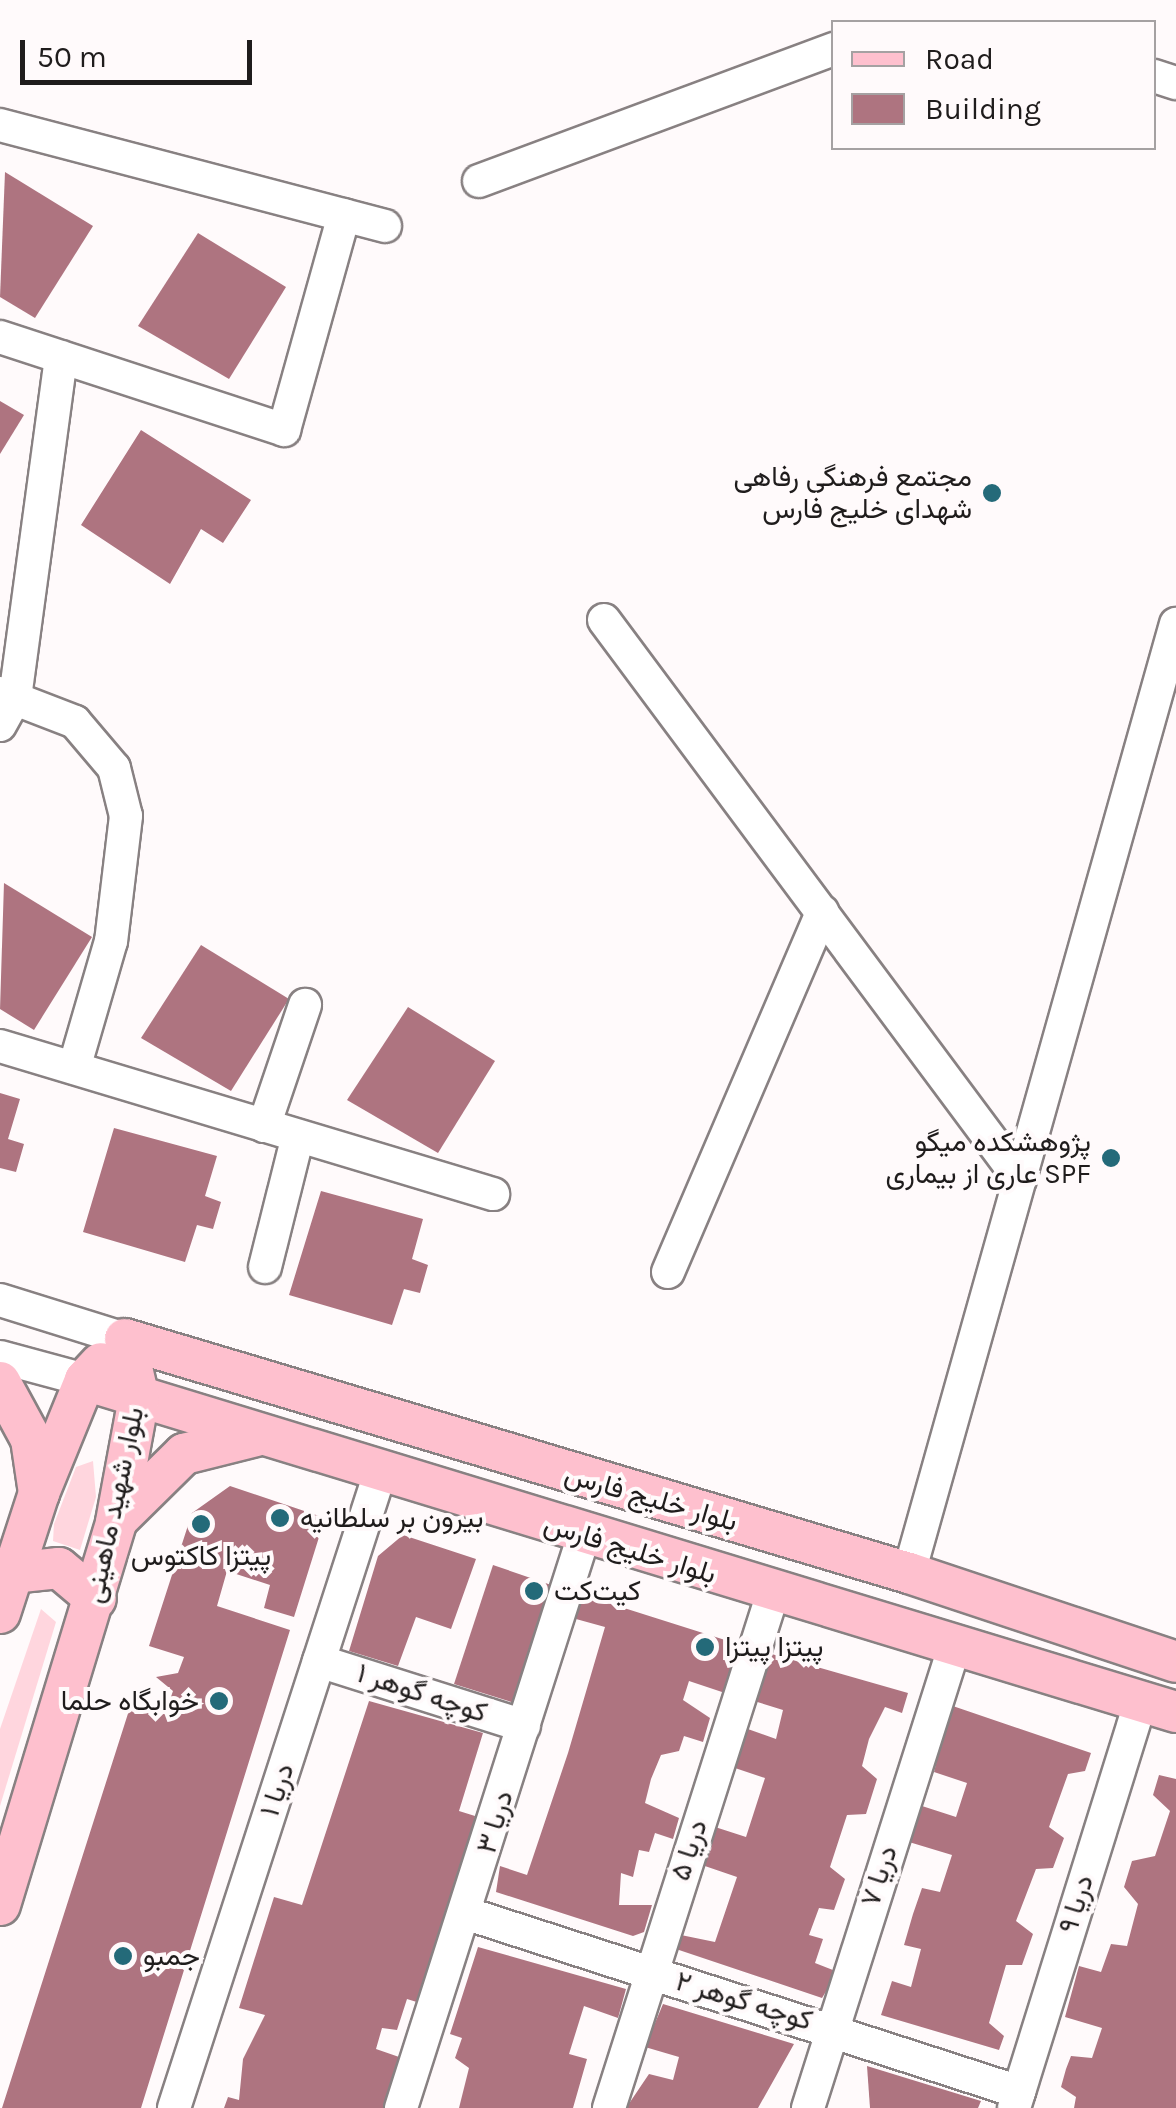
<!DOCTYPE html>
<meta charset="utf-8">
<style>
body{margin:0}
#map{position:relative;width:1176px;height:2108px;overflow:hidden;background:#fffafb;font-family:Karla,Vazirmatn,sans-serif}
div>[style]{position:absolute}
.green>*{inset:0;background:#ffd6de}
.building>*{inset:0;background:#ae7480}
.roads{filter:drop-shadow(2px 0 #888182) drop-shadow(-2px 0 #888182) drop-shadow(0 2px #888182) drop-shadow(0 -2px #888182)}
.minor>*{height:32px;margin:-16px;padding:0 16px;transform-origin:16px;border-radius:16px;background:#fff}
.major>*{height:40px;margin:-20px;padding:0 20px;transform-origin:20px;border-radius:20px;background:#fec0ce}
.dots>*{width:28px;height:28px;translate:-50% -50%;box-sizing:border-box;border:5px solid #fffafb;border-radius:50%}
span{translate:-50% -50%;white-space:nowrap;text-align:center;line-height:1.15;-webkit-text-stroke:8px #fffafb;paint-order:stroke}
.poi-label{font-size:28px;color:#1f1c1c}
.right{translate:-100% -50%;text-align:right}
.left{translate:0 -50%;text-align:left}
.street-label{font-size:28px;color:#1f1c1c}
.legend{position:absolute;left:831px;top:20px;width:325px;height:130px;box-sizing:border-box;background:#fffafb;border:2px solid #a5a1a2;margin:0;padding:12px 18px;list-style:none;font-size:30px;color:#1f1c1c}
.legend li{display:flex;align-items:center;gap:20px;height:50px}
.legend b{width:50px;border:2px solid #a5a1a2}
.scale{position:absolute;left:20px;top:40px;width:232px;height:45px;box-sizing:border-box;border:5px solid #1f1c1c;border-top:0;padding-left:12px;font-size:30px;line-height:35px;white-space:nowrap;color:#1f1c1c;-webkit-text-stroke:8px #fffafb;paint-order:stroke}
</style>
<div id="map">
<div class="green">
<div style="clip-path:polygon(93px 1461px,96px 1497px,80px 1550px,53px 1541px,54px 1524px,76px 1467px)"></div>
<div style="clip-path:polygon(41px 1609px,56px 1622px,0 1806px,0 1729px)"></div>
</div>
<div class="building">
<div style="clip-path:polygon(5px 172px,93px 226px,35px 318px,0 297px)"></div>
<div style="clip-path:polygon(198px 233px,286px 287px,229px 379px,138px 326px)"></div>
<div style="clip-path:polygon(0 401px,24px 415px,0 454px)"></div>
<div style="clip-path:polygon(141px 430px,251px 500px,223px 543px,201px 529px,170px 584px,81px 525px)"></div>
<div style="clip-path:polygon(4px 883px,92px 937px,34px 1030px,0 1009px)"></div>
<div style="clip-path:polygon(201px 945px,289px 999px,231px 1091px,141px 1038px)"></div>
<div style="clip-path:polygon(408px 1007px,495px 1061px,438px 1153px,347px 1100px)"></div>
<div style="clip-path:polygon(0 1093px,20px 1099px,8px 1139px,24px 1144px,16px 1172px,0 1168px)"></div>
<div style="clip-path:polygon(114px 1128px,217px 1156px,205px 1196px,221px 1202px,213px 1229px,197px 1225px,185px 1262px,83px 1232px)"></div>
<div style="clip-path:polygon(321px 1191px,423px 1219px,412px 1259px,428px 1265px,420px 1293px,404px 1289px,392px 1325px,289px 1295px)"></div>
<div style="clip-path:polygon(230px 1486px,325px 1518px,294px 1617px,264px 1608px,270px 1585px,227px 1571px,217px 1606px,290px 1630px,141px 2108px,2px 2108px,132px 1701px,166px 1711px,173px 1691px,156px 1677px,178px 1673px,184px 1657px,149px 1646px,192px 1513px)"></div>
<div style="clip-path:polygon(403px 1535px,476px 1559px,451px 1629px,416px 1617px,398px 1666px,349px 1651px,378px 1556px)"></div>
<div style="clip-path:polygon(493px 1565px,557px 1587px,518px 1704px,454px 1684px)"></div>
<div style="clip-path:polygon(583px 1595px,744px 1646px,728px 1694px,689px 1681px,683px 1700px,710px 1718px,703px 1742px,684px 1736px,679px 1751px,661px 1755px,651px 1779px,645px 1803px,679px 1818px,673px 1839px,655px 1833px,649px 1852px,639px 1850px,633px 1877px,621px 1873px,619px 1905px,652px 1905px,644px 1932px,633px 1936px,496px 1892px,500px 1866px,527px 1875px,568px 1753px,605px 1627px,576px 1619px)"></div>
<div style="clip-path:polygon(761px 1651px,908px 1693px,902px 1713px,885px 1707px,869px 1739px,862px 1766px,877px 1779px,866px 1814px,847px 1815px,830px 1867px,845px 1879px,834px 1910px,819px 1908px,809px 1935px,823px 1939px,815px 1963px,838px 1972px,822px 1998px,676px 1949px,676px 1934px,715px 1942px,737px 1877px,699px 1864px,712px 1826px,746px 1837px,765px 1778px,732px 1767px,745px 1728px,776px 1739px,783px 1710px,754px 1701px)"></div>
<div style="clip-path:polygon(369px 1701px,483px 1733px,459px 1811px,475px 1816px,473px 1842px,420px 2003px,407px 1999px,397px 2030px,382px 2028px,376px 2049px,402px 2058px,386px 2108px,224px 2108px,228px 2097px,239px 2100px,243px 2059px,265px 2015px,239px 2008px,274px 1897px,302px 1905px)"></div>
<div style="clip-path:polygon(944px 1703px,1091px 1753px,1085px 1771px,1068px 1774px,1049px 1827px,1064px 1838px,1053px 1868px,1036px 1869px,1016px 1921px,1033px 1934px,1022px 1965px,1006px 1965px,989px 2023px,1004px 2036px,999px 2050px,881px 2015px,892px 1981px,911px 1987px,921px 1949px,904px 1945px,913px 1914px,922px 1888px,940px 1892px,952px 1855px,909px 1842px,922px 1806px,956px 1817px,967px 1783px,934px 1772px,937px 1760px,927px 1756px)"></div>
<div style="clip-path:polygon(1159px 1775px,1176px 1779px,1176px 2108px,1074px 2108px,1076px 2097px,1061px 2087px,1066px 2069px,1071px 2056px,1092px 2058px,1102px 2028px,1065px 2017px,1079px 1966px,1101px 1972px,1111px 1944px,1127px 1946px,1138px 1904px,1124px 1887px,1132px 1861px,1155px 1856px,1170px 1811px,1153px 1795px)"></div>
<div style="clip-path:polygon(478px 1947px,626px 1989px,618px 2018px,584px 2006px,569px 2054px,587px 2059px,573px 2108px,459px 2108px,469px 2068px,455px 2058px,462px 2038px,450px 2034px)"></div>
<div style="clip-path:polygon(663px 2004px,794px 2044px,758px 2108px,626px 2108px,649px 2074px,673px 2080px,679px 2057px,645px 2047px)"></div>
<div style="clip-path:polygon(867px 2066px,981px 2101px,978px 2108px,870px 2108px)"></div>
</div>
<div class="roads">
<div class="minor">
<div style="left:1154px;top:76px;width:23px;rotate:18deg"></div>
<div style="left:0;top:125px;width:398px;rotate:14.7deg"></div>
<div style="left:479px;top:181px;width:379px;rotate:-20.4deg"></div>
<div style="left:0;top:337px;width:299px;rotate:18.1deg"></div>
<div style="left:284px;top:430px;width:223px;rotate:-74.4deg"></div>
<div style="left:604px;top:620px;width:697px;rotate:53.34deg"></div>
<div style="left:0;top:693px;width:80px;rotate:21.1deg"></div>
<div style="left:75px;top:722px;width:60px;rotate:49.7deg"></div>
<div style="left:114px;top:768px;width:49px;rotate:76deg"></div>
<div style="left:126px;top:816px;width:126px;rotate:96.8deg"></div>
<div style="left:111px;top:941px;width:132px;rotate:106.2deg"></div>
<div style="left:0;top:725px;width:31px;rotate:-61deg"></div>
<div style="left:15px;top:698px;width:344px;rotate:-82.3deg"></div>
<div style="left:0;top:1046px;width:515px;rotate:16.71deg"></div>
<div style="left:264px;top:1126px;width:128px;rotate:-71.3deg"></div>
<div style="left:265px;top:1267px;width:135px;rotate:-75.9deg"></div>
<div style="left:668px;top:1272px;width:392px;rotate:-66.8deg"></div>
<div style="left:0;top:1300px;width:131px;rotate:17.3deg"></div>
<div style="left:0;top:1357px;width:88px;rotate:15.1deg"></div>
<div style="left:909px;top:1573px;width:986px;rotate:-74.29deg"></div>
<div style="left:319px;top:1661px;width:215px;rotate:17.6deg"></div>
<div style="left:468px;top:1914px;width:579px;rotate:17.9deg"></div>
<div style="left:174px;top:2108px;width:668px;rotate:-72.03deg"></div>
<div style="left:401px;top:2108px;width:602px;rotate:-72.29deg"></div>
<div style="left:609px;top:2108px;width:540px;rotate:-72.34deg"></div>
<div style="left:808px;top:2108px;width:486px;rotate:-72.4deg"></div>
<div style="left:1014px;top:2108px;width:426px;rotate:-72.7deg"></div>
</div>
<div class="major">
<div style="left:125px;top:1339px;width:818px;rotate:16.62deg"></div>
<div style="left:909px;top:1573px;width:281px;rotate:18.4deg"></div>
<div style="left:85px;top:1380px;width:1140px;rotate:16.93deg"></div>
<div style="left:0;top:1382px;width:65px;rotate:61.5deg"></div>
<div style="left:31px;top:1439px;width:55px;rotate:81.6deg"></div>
<div style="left:118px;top:1519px;width:93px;rotate:-44.6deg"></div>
<div style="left:184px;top:1454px;width:74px;rotate:-14deg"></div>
<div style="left:12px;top:1573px;width:47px;rotate:-6.1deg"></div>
<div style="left:59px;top:1568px;width:48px;rotate:40deg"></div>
<div style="left:0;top:1613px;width:126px;rotate:-72deg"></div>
<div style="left:39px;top:1493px;width:122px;rotate:-67.8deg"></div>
<div style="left:85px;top:1380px;width:23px;rotate:-47deg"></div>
<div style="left:0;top:1905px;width:400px;rotate:-73.1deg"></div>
<div style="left:116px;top:1522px;width:126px;rotate:-79.5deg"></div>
<div style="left:139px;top:1398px;width:27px;rotate:-103deg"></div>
</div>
</div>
<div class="dots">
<div style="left:992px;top:493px;background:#246a79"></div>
<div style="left:1111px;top:1158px;background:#246a79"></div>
<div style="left:280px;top:1518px;background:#246a79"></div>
<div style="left:201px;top:1524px;background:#246a79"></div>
<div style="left:534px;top:1591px;background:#246a79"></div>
<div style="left:705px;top:1647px;background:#246a79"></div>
<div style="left:219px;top:1701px;background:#246a79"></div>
<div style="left:123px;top:1956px;background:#246a79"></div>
</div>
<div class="poi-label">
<span class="right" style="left:972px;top:493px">مجتمع فرهنگی رفاهی<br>شهدای خلیج فارس</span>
<span class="right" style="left:1091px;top:1158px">پژوهشکده میگو<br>عاری از بیماری SPF</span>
<span class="left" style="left:300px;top:1518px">بیرون بر سلطانیه</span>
<span style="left:201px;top:1556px">پیتزا کاکتوس</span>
<span class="left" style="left:554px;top:1591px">کیت‌کت</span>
<span class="left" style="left:725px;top:1647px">پیتزا پیتزا</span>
<span class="right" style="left:199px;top:1701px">خوابگاه حلما</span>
<span class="left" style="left:143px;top:1956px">جمبو</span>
</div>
<div class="street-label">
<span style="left:651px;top:1498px;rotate:16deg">بلوار خلیج ‌فارس</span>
<span style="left:114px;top:1505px;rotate:-78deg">بلوار شهید ماهینی</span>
<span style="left:630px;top:1549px;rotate:17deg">بلوار خلیج‌ فارس</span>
<span style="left:422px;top:1693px;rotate:18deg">کوچه گوهر ۱</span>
<span style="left:277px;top:1790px;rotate:-72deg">دریا ۱</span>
<span style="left:495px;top:1822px;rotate:-73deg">دریا ۳</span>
<span style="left:689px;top:1850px;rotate:-72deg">دریا ۵</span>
<span style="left:879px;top:1876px;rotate:-72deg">دریا ۷</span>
<span style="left:1076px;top:1904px;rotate:-73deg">دریا ۹</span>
<span style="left:744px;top:2001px;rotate:17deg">کوچه گوهر ۲</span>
</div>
<ul class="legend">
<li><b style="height:12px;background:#fec0ce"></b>Road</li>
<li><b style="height:28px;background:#ae7480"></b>Building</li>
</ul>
<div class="scale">50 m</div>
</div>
